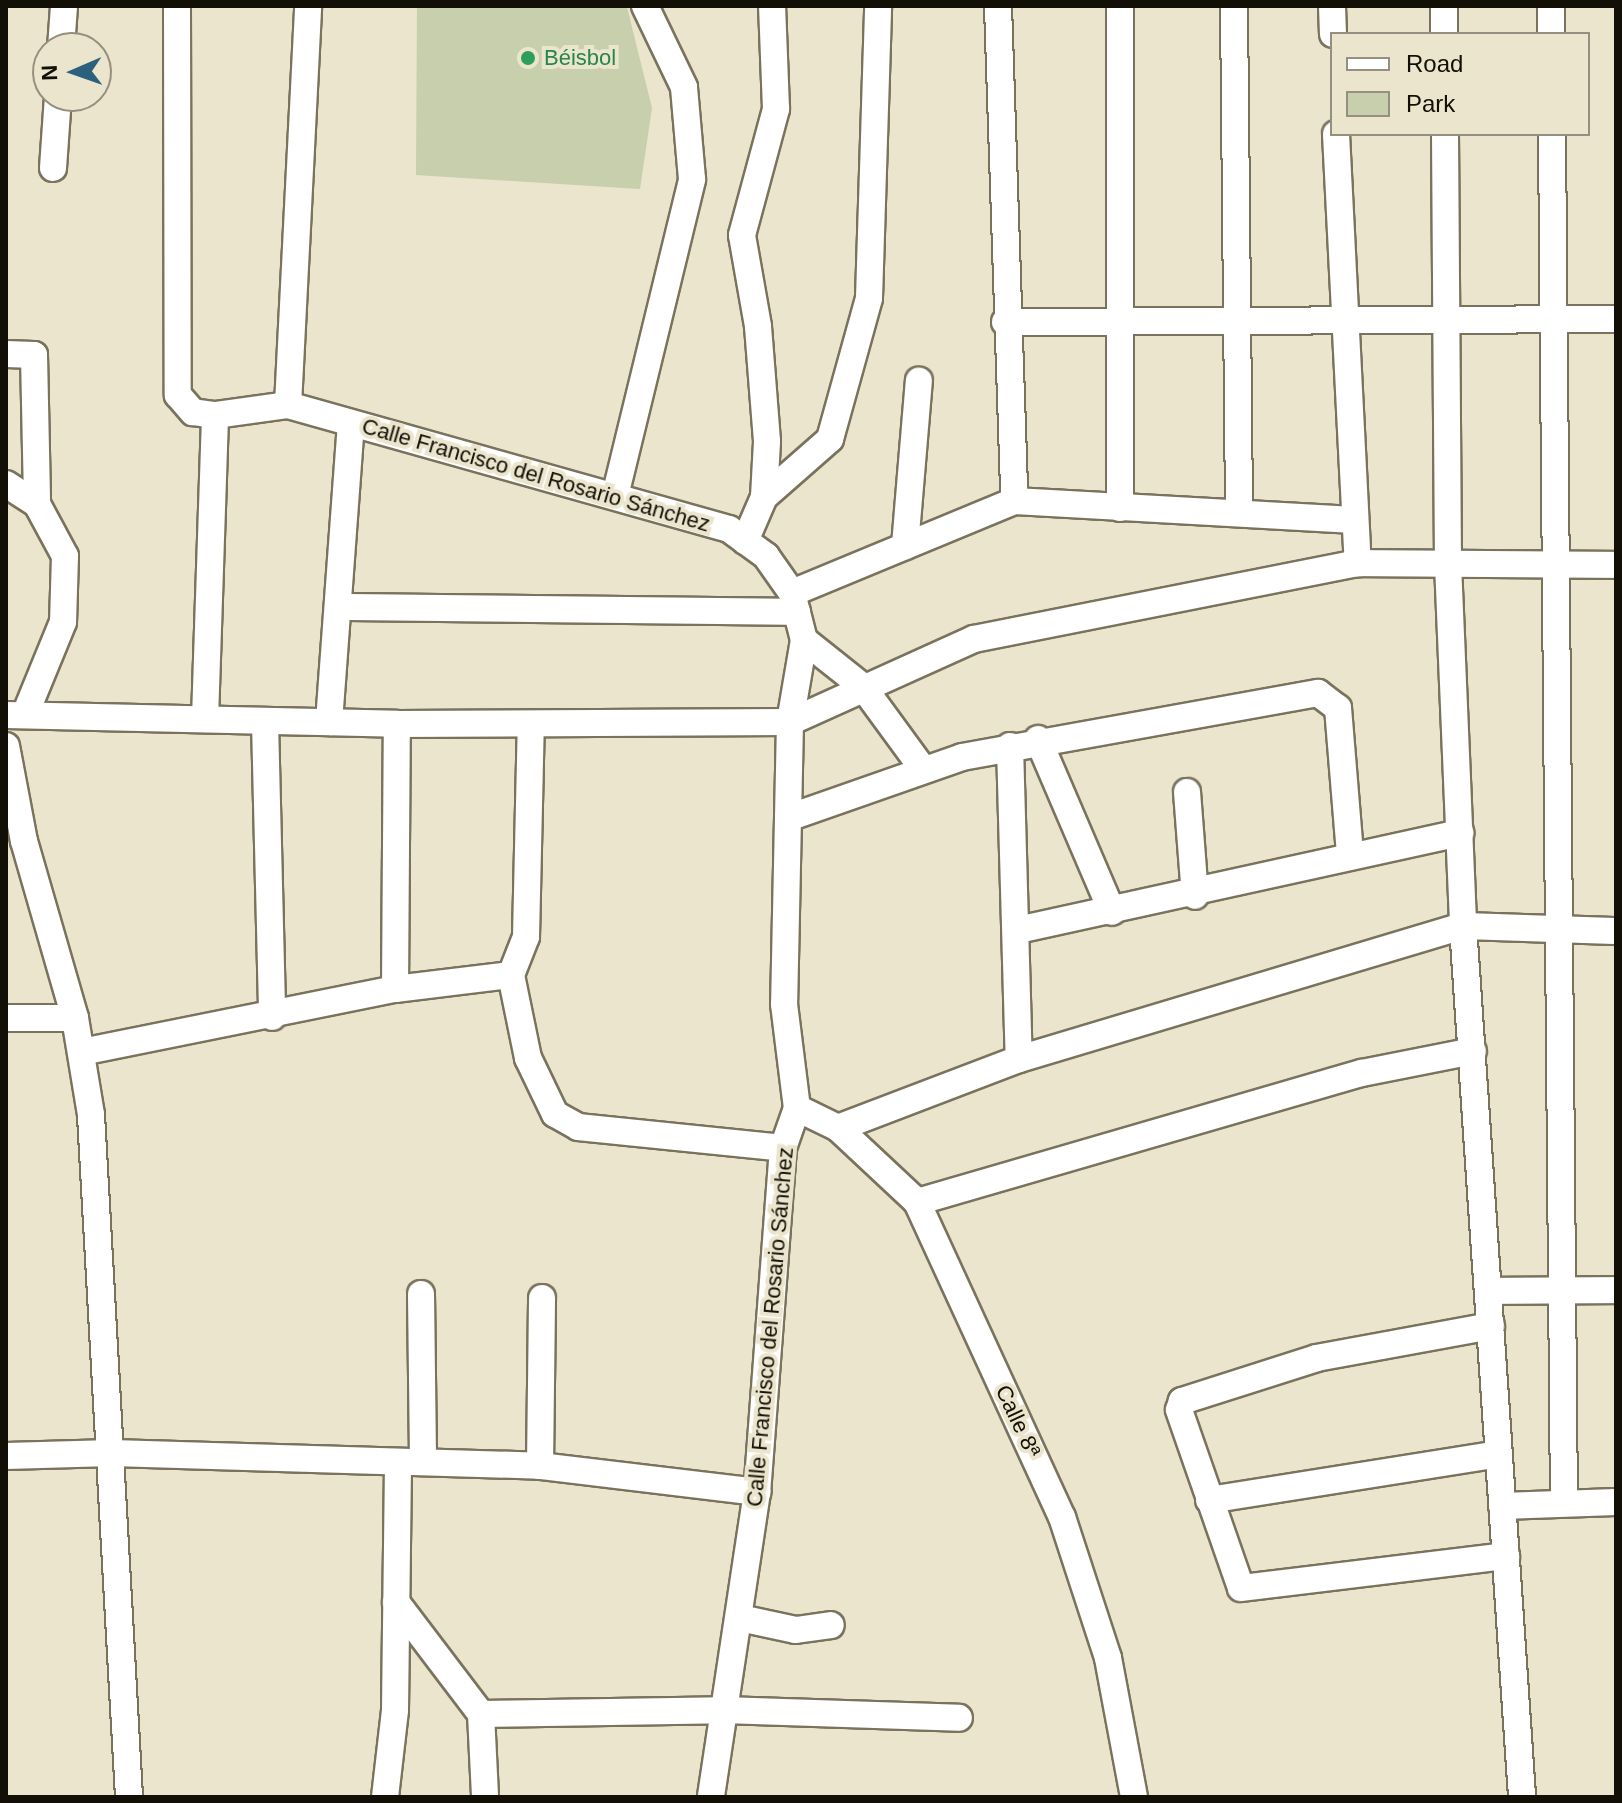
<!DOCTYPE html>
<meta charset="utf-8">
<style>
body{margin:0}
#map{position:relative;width:1622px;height:1803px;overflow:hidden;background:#ebe5cd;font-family:Arial,sans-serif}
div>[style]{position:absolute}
.green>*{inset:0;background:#c7cfac}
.roads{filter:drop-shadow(2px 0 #79735e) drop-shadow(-2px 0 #79735e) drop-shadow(0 2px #79735e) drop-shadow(0 -2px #79735e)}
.minor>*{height:26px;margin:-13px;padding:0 13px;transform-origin:13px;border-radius:13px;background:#fff}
.dots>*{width:22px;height:22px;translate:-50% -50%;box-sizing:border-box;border:4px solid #ebe5cd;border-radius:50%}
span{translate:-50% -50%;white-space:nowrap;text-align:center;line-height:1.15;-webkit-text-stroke:8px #ebe5cd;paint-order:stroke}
.leisure-label{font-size:22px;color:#27864d}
.left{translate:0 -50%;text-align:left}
.street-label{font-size:22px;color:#120f07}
.frame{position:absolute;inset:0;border:8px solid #120f07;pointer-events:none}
.legend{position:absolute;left:1330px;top:32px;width:260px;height:104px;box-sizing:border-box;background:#ebe5cd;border:2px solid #948f7e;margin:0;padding:10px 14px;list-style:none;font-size:24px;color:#120f07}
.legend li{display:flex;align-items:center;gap:16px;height:40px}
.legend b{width:40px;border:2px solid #948f7e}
.north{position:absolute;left:32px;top:32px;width:80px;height:80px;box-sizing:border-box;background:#ebe5cd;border:2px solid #948f7e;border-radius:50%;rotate:268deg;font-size:22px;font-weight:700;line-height:32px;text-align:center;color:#120f07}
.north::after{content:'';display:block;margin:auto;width:28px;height:36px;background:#2b617c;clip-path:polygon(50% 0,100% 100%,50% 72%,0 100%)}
</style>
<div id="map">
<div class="green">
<div style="clip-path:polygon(417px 6px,627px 7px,652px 108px,640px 189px,416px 175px)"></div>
</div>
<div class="roads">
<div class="minor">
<div style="left:177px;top:6px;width:389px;rotate:89.9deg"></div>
<div style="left:178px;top:395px;width:23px;rotate:49deg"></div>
<div style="left:193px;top:412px;width:22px;rotate:8deg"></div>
<div style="left:215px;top:415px;width:74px;rotate:-7.8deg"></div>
<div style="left:288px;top:405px;width:400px;rotate:-87.1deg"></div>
<div style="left:998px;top:6px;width:495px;rotate:88.1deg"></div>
<div style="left:1120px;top:6px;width:502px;rotate:90deg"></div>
<div style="left:1234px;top:6px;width:506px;rotate:89.43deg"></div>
<div style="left:1332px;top:6px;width:28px;rotate:88deg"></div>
<div style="left:1444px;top:6px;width:28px;rotate:90deg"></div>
<div style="left:1551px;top:6px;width:28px;rotate:90deg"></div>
<div style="left:61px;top:48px;width:42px;rotate:-85.9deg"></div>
<div style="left:1336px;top:134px;width:430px;rotate:87.1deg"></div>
<div style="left:1358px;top:563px;width:258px;rotate:0.4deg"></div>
<div style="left:1445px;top:134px;width:430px;rotate:89.6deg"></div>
<div style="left:1448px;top:564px;width:362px;rotate:87.6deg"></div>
<div style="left:1463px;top:926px;width:873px;rotate:86.12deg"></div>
<div style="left:1552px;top:134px;width:1368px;rotate:89.5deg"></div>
<div style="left:53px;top:168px;width:72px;rotate:-86deg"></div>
<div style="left:1005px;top:322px;width:611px;rotate:-0.28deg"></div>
<div style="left:6px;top:354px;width:28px;rotate:2deg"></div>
<div style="left:34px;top:355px;width:149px;rotate:88.8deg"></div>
<div style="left:288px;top:405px;width:458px;rotate:15.7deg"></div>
<div style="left:729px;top:529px;width:46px;rotate:36.1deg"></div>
<div style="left:766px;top:556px;width:45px;rotate:54.9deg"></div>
<div style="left:792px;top:593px;width:49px;rotate:75.7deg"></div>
<div style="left:804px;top:640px;width:83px;rotate:99.7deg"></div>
<div style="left:790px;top:722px;width:282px;rotate:91.2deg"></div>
<div style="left:784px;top:1004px;width:105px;rotate:82.9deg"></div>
<div style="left:797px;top:1108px;width:42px;rotate:109.3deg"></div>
<div style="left:783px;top:1148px;width:345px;rotate:94.3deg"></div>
<div style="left:757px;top:1492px;width:308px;rotate:98.6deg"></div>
<div style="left:6px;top:484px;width:37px;rotate:33deg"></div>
<div style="left:37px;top:504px;width:59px;rotate:61.7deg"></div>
<div style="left:65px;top:556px;width:66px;rotate:91.7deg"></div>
<div style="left:63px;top:622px;width:97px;rotate:112.3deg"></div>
<div style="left:615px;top:496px;width:326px;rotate:-76.3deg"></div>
<div style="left:692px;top:179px;width:92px;rotate:-95deg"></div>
<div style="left:684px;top:87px;width:90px;rotate:-115.7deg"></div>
<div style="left:764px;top:497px;width:88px;rotate:-41.3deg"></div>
<div style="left:830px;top:439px;width:146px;rotate:-74.5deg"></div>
<div style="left:869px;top:298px;width:292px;rotate:-88.2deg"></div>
<div style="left:745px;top:541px;width:48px;rotate:-66.6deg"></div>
<div style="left:764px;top:497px;width:56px;rotate:-86.9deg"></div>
<div style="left:767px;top:441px;width:115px;rotate:-94.5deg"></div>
<div style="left:758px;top:326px;width:92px;rotate:-100deg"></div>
<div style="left:742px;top:235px;width:131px;rotate:-74.9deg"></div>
<div style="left:776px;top:109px;width:103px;rotate:-92.2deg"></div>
<div style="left:905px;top:546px;width:166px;rotate:-85.2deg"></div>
<div style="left:792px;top:593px;width:240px;rotate:-22.5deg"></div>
<div style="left:1014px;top:501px;width:341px;rotate:3.2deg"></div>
<div style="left:338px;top:607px;width:459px;rotate:0.6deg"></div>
<div style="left:804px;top:640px;width:75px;rotate:38.5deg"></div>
<div style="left:863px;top:687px;width:102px;rotate:53.8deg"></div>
<div style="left:6px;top:715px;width:391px;rotate:1.3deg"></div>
<div style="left:397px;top:724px;width:393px;rotate:-0.3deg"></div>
<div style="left:790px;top:722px;width:202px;rotate:-24.3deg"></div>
<div style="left:974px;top:639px;width:391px;rotate:-11.2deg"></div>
<div style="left:205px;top:719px;width:304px;rotate:-88.1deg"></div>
<div style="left:265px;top:722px;width:295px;rotate:88.6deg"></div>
<div style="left:329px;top:722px;width:299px;rotate:-85.8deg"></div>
<div style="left:1038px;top:739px;width:188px;rotate:66.8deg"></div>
<div style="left:6px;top:746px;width:97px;rotate:79.3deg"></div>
<div style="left:24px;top:841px;width:184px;rotate:73.9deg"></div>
<div style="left:75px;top:1018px;width:98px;rotate:80.6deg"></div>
<div style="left:91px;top:1115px;width:683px;rotate:86.81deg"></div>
<div style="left:1010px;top:746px;width:313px;rotate:88.4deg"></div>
<div style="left:1187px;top:792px;width:104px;rotate:85.6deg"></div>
<div style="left:788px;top:818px;width:184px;rotate:-19.3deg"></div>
<div style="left:962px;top:757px;width:362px;rotate:-10.2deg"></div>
<div style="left:1318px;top:693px;width:25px;rotate:37deg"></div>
<div style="left:1338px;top:708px;width:145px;rotate:85.3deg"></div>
<div style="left:1018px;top:930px;width:453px;rotate:-12.4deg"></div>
<div style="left:511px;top:975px;width:41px;rotate:-68.5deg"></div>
<div style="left:526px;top:937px;width:213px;rotate:-88.7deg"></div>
<div style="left:395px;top:989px;width:265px;rotate:-89.6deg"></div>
<div style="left:6px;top:1018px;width:69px"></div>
<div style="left:82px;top:1052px;width:319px;rotate:-11.4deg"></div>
<div style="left:395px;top:989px;width:117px;rotate:-6.9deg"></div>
<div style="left:511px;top:975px;width:85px;rotate:78.4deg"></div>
<div style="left:528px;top:1058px;width:62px;rotate:64.3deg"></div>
<div style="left:555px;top:1114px;width:26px;rotate:29deg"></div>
<div style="left:578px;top:1127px;width:206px;rotate:5.8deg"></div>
<div style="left:797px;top:1108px;width:46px;rotate:26deg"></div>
<div style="left:838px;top:1128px;width:108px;rotate:43.1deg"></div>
<div style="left:917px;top:1202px;width:347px;rotate:65.3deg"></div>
<div style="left:1062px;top:1517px;width:148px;rotate:71.9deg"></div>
<div style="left:1108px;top:1658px;width:141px;rotate:79.4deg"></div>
<div style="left:838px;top:1128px;width:194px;rotate:-20.9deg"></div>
<div style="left:1019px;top:1059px;width:463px;rotate:-16.7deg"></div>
<div style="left:1463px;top:926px;width:153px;rotate:1.9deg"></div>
<div style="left:917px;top:1202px;width:463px;rotate:-16.2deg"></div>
<div style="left:1362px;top:1073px;width:113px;rotate:-11.2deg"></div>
<div style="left:1488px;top:1291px;width:128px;rotate:-0.4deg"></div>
<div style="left:421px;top:1294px;width:168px;rotate:89.3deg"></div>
<div style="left:1491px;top:1326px;width:177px;rotate:169.6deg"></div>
<div style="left:1317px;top:1358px;width:142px;rotate:162.3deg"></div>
<div style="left:1182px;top:1401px;width:9px;rotate:108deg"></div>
<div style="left:1179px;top:1410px;width:188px;rotate:70.8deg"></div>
<div style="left:1241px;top:1588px;width:267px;rotate:-6.9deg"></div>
<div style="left:6px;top:1456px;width:106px;rotate:-1.6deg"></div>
<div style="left:112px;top:1453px;width:428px;rotate:1.7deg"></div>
<div style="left:540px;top:1466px;width:219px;rotate:6.8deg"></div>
<div style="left:540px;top:1466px;width:168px;rotate:-89.3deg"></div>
<div style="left:1209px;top:1500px;width:293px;rotate:-9deg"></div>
<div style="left:1502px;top:1506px;width:114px;rotate:-2deg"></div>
<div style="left:396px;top:1602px;width:141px;rotate:52.8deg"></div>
<div style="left:481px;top:1714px;width:242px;rotate:-0.9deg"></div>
<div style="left:723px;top:1710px;width:236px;rotate:1.9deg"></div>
<div style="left:740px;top:1618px;width:57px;rotate:12.1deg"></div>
<div style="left:796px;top:1630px;width:35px;rotate:-8deg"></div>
<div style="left:481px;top:1714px;width:83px;rotate:87.2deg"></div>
<div style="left:385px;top:1797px;width:88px;rotate:-83.4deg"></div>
<div style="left:395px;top:1710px;width:248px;rotate:-89.3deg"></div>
</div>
</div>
<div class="dots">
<div style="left:528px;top:58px;background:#2e9e5b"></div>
</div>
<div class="leisure-label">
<span class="left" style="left:544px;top:58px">Béisbol</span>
</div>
<div class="street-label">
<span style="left:536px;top:475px;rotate:16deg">Calle Francisco del Rosario Sánchez</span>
<span style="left:770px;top:1327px;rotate:-85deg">Calle Francisco del Rosario Sánchez</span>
<span style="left:1018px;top:1421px;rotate:65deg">Calle 8ª</span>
</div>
<div class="frame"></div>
<ul class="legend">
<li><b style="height:10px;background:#fff"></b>Road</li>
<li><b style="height:22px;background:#c7cfac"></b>Park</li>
</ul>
<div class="north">N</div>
</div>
